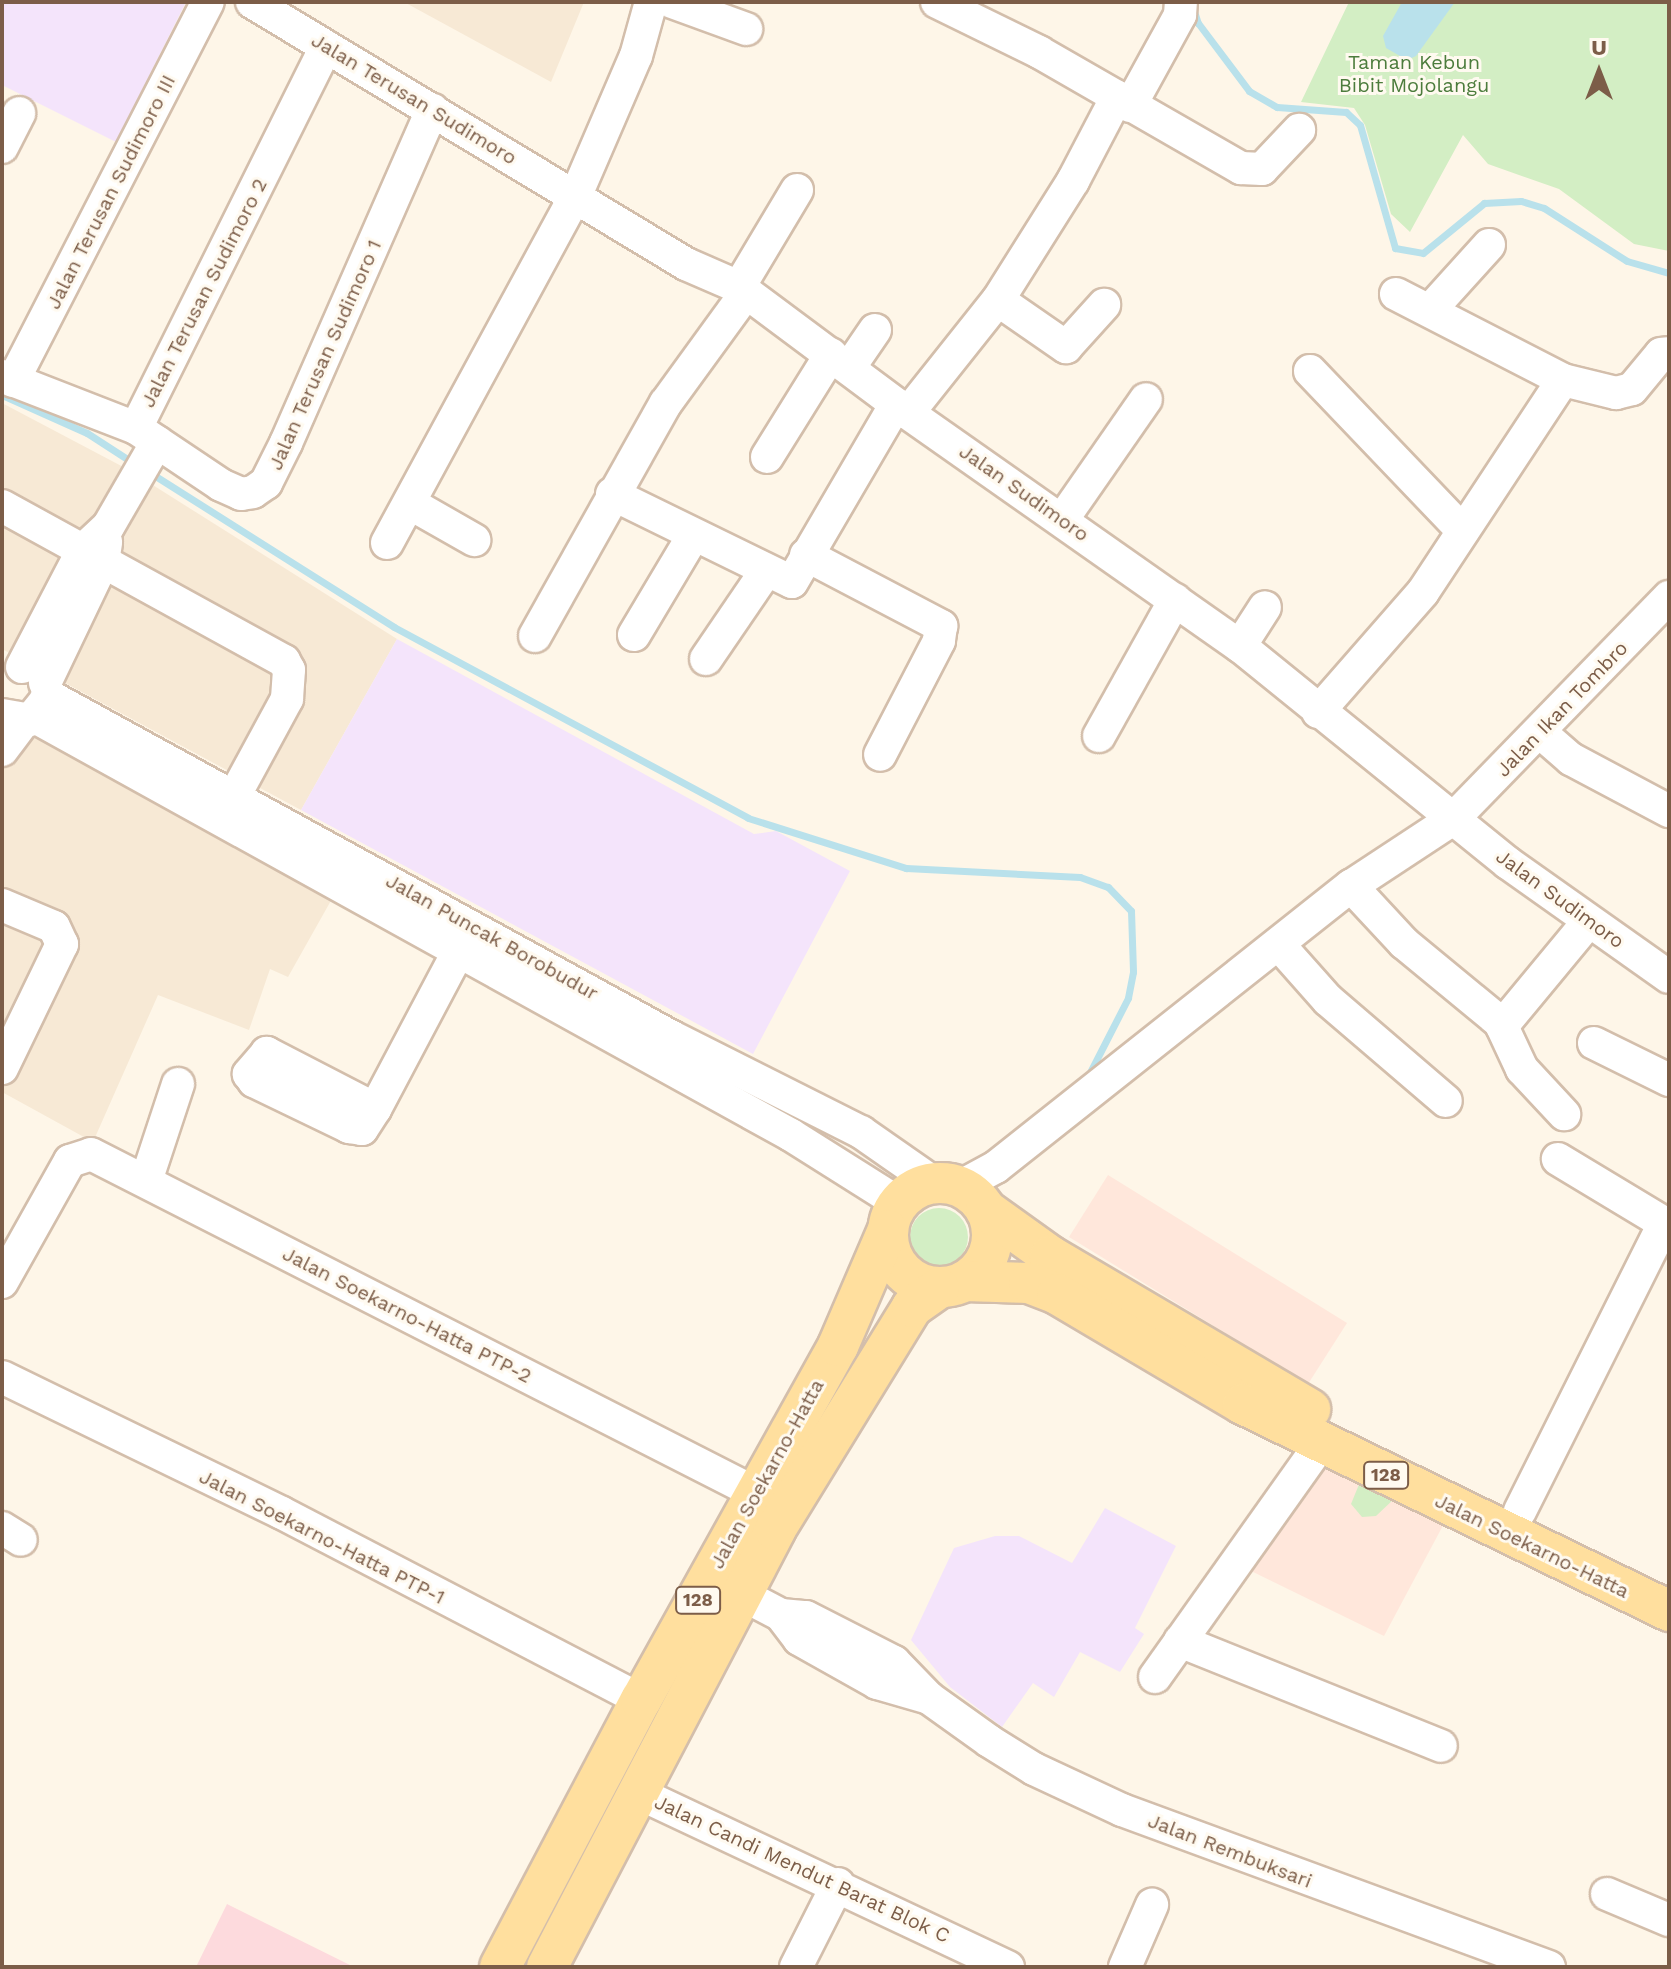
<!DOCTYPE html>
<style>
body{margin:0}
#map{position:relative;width:1671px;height:1969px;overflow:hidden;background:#fef6e8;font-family:"Work Sans",sans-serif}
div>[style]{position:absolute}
.residential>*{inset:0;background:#f7e9d5}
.commercial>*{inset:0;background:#ffe7db}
.education>*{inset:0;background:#f4e4fb}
.medical>*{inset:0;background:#fddadd}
.green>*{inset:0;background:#d3eec4}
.round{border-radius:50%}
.water>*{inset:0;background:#b9e1eb}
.stream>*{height:7px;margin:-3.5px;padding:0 3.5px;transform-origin:3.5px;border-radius:3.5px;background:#b9e1eb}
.roads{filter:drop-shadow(2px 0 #d3beab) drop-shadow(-2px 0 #d3beab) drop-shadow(0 2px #d3beab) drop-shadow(0 -2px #d3beab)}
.minor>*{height:32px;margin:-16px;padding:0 16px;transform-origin:16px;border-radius:16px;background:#fff}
.major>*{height:40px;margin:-20px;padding:0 20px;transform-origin:20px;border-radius:20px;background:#ffdf9e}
.major>.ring{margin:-20px;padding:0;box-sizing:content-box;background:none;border:40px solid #ffdf9e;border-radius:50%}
span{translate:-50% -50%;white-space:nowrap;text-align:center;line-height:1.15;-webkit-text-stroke:6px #fffaf0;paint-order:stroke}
.shield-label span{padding:2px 6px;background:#fffaf0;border:2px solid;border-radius:6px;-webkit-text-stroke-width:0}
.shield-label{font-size:18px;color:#7c5d48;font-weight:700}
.park-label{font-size:20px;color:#4c7c3c}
.street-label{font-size:20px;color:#7c5d48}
.frame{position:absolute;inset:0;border:4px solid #7c5d48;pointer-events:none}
.north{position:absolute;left:1559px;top:32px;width:80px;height:80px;-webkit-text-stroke:6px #fffaf0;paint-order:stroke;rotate:0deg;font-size:22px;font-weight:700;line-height:32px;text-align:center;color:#7c5d48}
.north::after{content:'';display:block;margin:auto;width:28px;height:36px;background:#7c5d48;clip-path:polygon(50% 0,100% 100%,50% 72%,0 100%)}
</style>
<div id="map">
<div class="residential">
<div style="clip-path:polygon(404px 2px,584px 2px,551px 82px)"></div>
<div style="clip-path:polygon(2px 403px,129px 470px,397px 639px,301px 810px,2px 649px)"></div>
<div style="clip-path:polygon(2px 713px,333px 897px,288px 977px,270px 969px,249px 1030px,158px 995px,93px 1142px,2px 1092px)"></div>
</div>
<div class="commercial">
<div style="clip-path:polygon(1108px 1175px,1347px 1323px,1308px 1384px,1069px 1237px)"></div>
<div style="clip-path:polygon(1325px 1459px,1447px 1518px,1384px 1636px,1245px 1568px)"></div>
</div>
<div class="education">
<div style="clip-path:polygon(2px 2px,186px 2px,116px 142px,2px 85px)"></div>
<div style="clip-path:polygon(397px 639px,754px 834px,776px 831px,850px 871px,753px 1054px,301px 810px)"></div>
<div style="clip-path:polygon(1105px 1508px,1176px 1546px,1135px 1628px,1144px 1634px,1120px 1672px,1080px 1652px,1054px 1697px,1033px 1683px,1002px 1727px,950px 1687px,911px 1640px,954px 1548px,995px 1536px,1019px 1536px,1072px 1563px)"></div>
</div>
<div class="medical">
<div style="clip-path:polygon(227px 1904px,237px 1909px,354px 1967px,196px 1967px)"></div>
</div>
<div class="green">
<div style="clip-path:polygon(1349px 2px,1669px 2px,1669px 251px,1634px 244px,1559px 189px,1488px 164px,1463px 135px,1410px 232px,1391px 214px,1365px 125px,1354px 108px,1301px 102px)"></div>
<div class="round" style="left:910px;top:1208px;width:58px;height:58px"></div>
<div style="clip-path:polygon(1360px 1482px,1395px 1498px,1376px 1516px,1362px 1517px,1351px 1504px)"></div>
</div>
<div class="water">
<div style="clip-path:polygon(1402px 2px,1455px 2px,1416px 56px,1407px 60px,1386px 48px,1383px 36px)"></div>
</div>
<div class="stream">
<div style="left:1193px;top:8px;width:16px;rotate:72deg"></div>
<div style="left:1198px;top:23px;width:85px;rotate:53.1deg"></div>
<div style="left:1249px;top:91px;width:32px;rotate:30deg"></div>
<div style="left:1277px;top:107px;width:69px;rotate:4.1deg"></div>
<div style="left:1346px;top:112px;width:19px;rotate:43deg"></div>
<div style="left:1360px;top:125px;width:128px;rotate:74.1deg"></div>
<div style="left:1395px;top:248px;width:28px;rotate:10deg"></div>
<div style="left:1423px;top:253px;width:79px;rotate:-39.3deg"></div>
<div style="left:1484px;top:203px;width:37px;rotate:-3deg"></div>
<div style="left:1521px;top:201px;width:24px;rotate:17deg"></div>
<div style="left:1544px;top:208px;width:98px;rotate:32.6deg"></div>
<div style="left:1627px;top:261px;width:44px;rotate:15.9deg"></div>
<div style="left:2px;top:395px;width:93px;rotate:24.1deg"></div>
<div style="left:87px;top:433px;width:57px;rotate:32.9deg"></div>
<div style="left:149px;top:472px;width:290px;rotate:32.3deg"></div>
<div style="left:394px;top:627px;width:402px;rotate:28.3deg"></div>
<div style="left:748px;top:818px;width:166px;rotate:17.6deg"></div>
<div style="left:906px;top:868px;width:174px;rotate:3deg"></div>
<div style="left:1080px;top:877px;width:30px;rotate:20deg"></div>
<div style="left:1108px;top:887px;width:33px;rotate:46deg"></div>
<div style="left:1131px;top:911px;width:61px;rotate:88.1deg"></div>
<div style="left:1133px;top:972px;width:26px;rotate:101deg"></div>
<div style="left:1128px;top:998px;width:92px;rotate:117.1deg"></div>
</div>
<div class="roads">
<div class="minor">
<div style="left:252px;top:2px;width:507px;rotate:31.12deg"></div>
<div style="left:686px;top:264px;width:58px;rotate:23.5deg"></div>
<div style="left:739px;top:287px;width:211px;rotate:36.7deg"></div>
<div style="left:908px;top:413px;width:406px;rotate:35.1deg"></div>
<div style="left:1240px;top:646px;width:345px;rotate:39deg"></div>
<div style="left:1508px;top:863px;width:197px;rotate:35.3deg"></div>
<div style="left:672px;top:2px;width:79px;rotate:20deg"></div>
<div style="left:937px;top:2px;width:114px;rotate:26.1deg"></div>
<div style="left:1039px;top:52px;width:233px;rotate:29.9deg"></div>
<div style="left:1241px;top:168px;width:21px;rotate:3deg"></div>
<div style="left:1262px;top:169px;width:54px;rotate:-46.5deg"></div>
<div style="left:1130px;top:106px;width:104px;rotate:-61.2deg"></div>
<div style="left:1180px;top:15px;width:13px;rotate:-86deg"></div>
<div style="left:2px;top:147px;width:38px;rotate:-63deg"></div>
<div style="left:739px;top:287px;width:113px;rotate:-59.1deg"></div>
<div style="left:1396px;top:294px;width:188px;rotate:27.2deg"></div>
<div style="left:1563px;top:380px;width:55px;rotate:13.8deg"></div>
<div style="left:1616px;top:393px;width:16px;rotate:-14deg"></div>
<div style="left:1632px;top:389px;width:45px;rotate:-50.4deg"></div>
<div style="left:1661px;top:354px;width:8px;rotate:-7deg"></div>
<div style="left:998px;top:300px;width:83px;rotate:34.7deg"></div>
<div style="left:1066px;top:347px;width:57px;rotate:-47.9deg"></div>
<div style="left:1432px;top:308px;width:85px;rotate:-47.9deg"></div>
<div style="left:849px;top:368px;width:46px;rotate:-55.6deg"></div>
<div style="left:1310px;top:371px;width:221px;rotate:46.3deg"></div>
<div style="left:2px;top:376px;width:144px;rotate:21.2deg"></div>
<div style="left:136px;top:428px;width:102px;rotate:33.8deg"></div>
<div style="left:221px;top:485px;width:22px;rotate:24deg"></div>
<div style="left:241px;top:494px;width:12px;rotate:-9deg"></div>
<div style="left:253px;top:492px;width:16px;rotate:-35deg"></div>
<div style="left:266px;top:483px;width:45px;rotate:-63.4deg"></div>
<div style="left:286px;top:443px;width:364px;rotate:-66.3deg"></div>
<div style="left:13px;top:381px;width:426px;rotate:-62.8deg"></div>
<div style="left:908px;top:413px;width:144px;rotate:-51.5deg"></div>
<div style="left:998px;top:300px;width:141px;rotate:-57.8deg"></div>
<div style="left:1073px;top:181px;width:95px;rotate:-62.4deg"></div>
<div style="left:136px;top:428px;width:426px;rotate:-63.5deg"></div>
<div style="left:767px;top:457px;width:121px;rotate:-58.1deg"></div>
<div style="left:612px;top:494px;width:200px;rotate:26.1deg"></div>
<div style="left:792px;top:582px;width:206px;rotate:-59.7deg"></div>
<div style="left:411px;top:504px;width:73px;rotate:29.7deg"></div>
<div style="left:2px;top:506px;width:322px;rotate:28.8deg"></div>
<div style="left:284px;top:661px;width:10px;rotate:61deg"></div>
<div style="left:289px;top:670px;width:29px;rotate:94deg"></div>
<div style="left:287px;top:699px;width:107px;rotate:118.5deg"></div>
<div style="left:1062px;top:520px;width:147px;rotate:-55.2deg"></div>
<div style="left:387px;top:543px;width:396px;rotate:-61.5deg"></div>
<div style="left:576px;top:195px;width:151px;rotate:-66.7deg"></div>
<div style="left:636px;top:56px;width:56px;rotate:-74.5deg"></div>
<div style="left:806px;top:555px;width:153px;rotate:27.7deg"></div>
<div style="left:941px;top:626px;width:15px;rotate:98deg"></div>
<div style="left:939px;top:641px;width:128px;rotate:117.4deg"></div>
<div style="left:634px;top:635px;width:115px;rotate:-59.2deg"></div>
<div style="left:535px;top:636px;width:267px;rotate:-60.7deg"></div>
<div style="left:666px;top:403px;width:136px;rotate:-54deg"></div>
<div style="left:1240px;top:646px;width:46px;rotate:-57.3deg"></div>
<div style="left:706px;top:659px;width:107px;rotate:-55.7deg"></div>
<div style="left:22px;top:667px;width:132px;rotate:-62.5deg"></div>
<div style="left:83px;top:550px;width:34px;rotate:-43deg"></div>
<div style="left:108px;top:527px;width:98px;rotate:-60deg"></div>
<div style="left:45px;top:683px;width:134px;rotate:-64.4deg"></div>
<div style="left:103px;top:562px;width:20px;rotate:-81deg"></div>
<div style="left:47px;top:695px;width:712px;rotate:28.69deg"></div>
<div style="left:672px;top:1037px;width:212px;rotate:26.7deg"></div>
<div style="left:861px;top:1132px;width:89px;rotate:34.9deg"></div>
<div style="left:1318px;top:712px;width:159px;rotate:-48.8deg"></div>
<div style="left:1423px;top:592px;width:254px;rotate:-56.6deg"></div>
<div style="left:2px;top:715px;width:28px;rotate:10deg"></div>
<div style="left:30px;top:720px;width:26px;rotate:-51deg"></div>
<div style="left:35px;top:717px;width:864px;rotate:28.94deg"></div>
<div style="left:791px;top:1135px;width:128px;rotate:32.2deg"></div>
<div style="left:1541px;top:733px;width:40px;rotate:41deg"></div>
<div style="left:1571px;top:759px;width:111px;rotate:28deg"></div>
<div style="left:1099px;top:736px;width:156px;rotate:-60.8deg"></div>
<div style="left:2px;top:750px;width:35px;rotate:-53deg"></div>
<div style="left:1351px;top:886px;width:78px;rotate:47.1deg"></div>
<div style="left:1404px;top:943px;width:124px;rotate:39.5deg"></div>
<div style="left:1500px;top:1022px;width:52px;rotate:64.9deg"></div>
<div style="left:1522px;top:1069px;width:62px;rotate:47deg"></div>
<div style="left:2px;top:905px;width:56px;rotate:22.9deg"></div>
<div style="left:54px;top:927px;width:19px;rotate:65deg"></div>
<div style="left:62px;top:944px;width:138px;rotate:115.8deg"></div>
<div style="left:1280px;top:946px;width:72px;rotate:48.4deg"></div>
<div style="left:1328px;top:1000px;width:155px;rotate:40.6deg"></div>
<div style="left:1502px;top:1026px;width:136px;rotate:-50.4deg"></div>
<div style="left:1594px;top:1043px;width:84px;rotate:26.3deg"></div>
<div style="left:375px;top:1109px;width:122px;rotate:-152.6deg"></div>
<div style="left:267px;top:1053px;width:28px;rotate:131deg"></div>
<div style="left:249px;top:1074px;width:9px;rotate:54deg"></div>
<div style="left:254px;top:1081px;width:106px;rotate:25.8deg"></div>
<div style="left:349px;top:1127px;width:13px;rotate:9deg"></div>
<div style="left:362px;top:1129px;width:24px;rotate:-57deg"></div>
<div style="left:375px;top:1109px;width:175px;rotate:-62.1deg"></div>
<div style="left:147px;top:1178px;width:99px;rotate:-71.7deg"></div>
<div style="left:959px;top:1187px;width:42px;rotate:-28.4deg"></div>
<div style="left:996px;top:1167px;width:453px;rotate:-38.4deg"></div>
<div style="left:1351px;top:886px;width:122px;rotate:-33.3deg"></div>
<div style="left:1453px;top:819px;width:310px;rotate:-45.8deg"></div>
<div style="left:2px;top:1282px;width:139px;rotate:-60.7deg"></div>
<div style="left:70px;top:1161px;width:22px;rotate:-18deg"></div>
<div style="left:91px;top:1154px;width:746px;rotate:27.01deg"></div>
<div style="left:2px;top:1377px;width:311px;rotate:25.9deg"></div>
<div style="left:282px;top:1513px;width:405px;rotate:27.5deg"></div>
<div style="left:1520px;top:1511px;width:322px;rotate:-63.4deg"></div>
<div style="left:1664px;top:1223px;width:124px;rotate:-148.9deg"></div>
<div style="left:2px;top:1528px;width:22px;rotate:32deg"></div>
<div style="left:741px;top:1594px;width:45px;rotate:27.7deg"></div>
<div style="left:781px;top:1615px;width:25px;rotate:5deg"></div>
<div style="left:806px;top:1617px;width:99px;rotate:27.1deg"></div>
<div style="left:894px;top:1662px;width:50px;rotate:45.8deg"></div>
<div style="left:929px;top:1698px;width:74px;rotate:35.6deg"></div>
<div style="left:989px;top:1741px;width:53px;rotate:31.9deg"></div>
<div style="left:1034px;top:1769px;width:97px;rotate:25deg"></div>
<div style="left:1122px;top:1810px;width:455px;rotate:20.2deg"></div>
<div style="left:781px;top:1615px;width:30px;rotate:53deg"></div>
<div style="left:799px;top:1639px;width:90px;rotate:29.4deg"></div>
<div style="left:877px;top:1683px;width:54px;rotate:16.1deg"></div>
<div style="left:1180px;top:1641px;width:281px;rotate:21.9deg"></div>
<div style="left:1155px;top:1677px;width:287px;rotate:-54.6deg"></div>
<div style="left:638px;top:1793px;width:409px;rotate:25.2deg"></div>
<div style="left:1607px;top:1894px;width:67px;rotate:22.8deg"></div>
<div style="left:796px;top:1967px;width:93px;rotate:-63.2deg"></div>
<div style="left:1125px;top:1967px;width:68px;rotate:-66.5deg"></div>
</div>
<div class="major">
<div class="ring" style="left:888px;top:1183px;width:64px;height:64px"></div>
<div style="left:986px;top:1210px;width:79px;rotate:35.7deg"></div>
<div style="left:1050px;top:1256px;width:302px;rotate:30.5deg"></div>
<div style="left:965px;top:1281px;width:64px;rotate:1.8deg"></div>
<div style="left:1029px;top:1283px;width:30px;rotate:21deg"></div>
<div style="left:1057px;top:1294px;width:216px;rotate:30.6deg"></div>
<div style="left:1243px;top:1404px;width:474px;rotate:25.9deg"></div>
<div style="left:500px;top:1967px;width:302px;rotate:-62.2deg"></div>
<div style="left:641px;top:1700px;width:405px;rotate:-60.9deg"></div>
<div style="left:838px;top:1346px;width:126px;rotate:-66.7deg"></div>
<div style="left:547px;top:1967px;width:493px;rotate:-62.4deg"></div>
<div style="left:775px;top:1530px;width:262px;rotate:-58.4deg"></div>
<div style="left:912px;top:1307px;width:33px;rotate:-35deg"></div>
</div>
</div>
<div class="shield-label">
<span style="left:1386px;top:1475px">128</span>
<span style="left:698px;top:1600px">128</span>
</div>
<div class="park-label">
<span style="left:1414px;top:74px">Taman Kebun<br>Bibit Mojolangu</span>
</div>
<div class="street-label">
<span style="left:414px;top:99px;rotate:31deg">Jalan Terusan Sudimoro</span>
<span style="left:111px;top:192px;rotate:-63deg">Jalan Terusan Sudimoro III</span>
<span style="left:204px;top:293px;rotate:-63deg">Jalan Terusan Sudimoro 2</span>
<span style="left:325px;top:355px;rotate:-66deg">Jalan Terusan Sudimoro 1</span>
<span style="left:1024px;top:493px;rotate:35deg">Jalan Sudimoro</span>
<span style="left:1562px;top:709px;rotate:-46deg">Jalan Ikan Tombro</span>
<span style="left:1560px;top:899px;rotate:36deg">Jalan Sudimoro</span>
<span style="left:492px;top:937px;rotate:29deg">Jalan Puncak Borobudur</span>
<span style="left:407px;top:1315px;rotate:27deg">Jalan Soekarno-Hatta PTP-2</span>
<span style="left:767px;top:1474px;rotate:-61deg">Jalan Soekarno-Hatta</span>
<span style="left:322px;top:1537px;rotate:27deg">Jalan Soekarno-Hatta PTP-1</span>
<span style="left:1532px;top:1546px;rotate:26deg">Jalan Soekarno-Hatta</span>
<span style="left:1230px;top:1851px;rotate:21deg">Jalan Rembuksari</span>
<span style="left:802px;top:1869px;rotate:25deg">Jalan Candi Mendut Barat Blok C</span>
</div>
<div class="frame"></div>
<div class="north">U</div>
</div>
